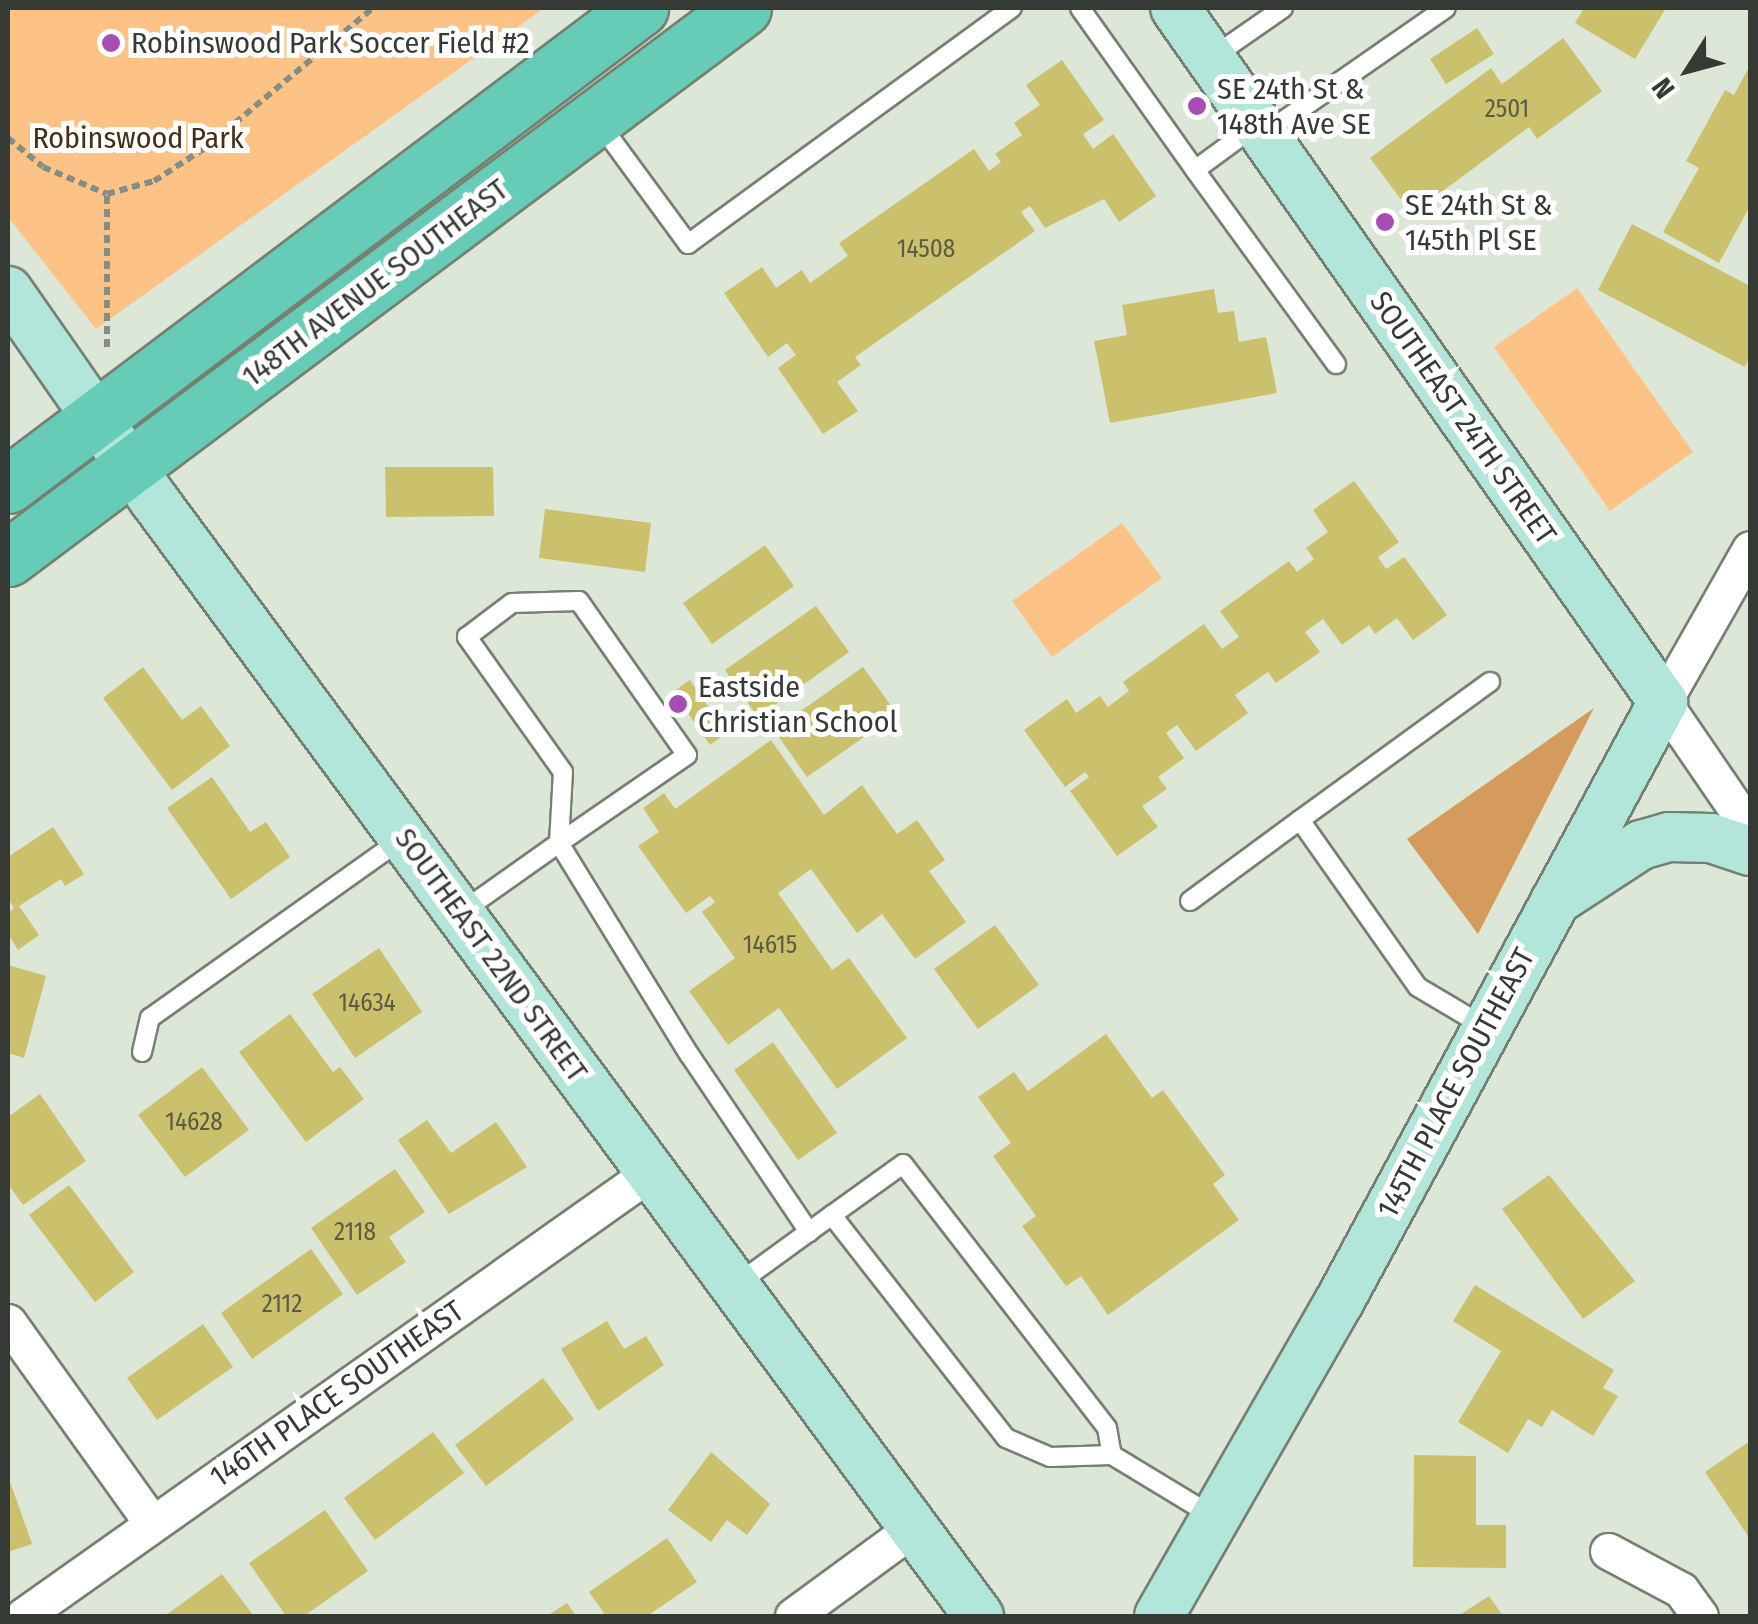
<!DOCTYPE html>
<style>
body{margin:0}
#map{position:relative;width:1758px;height:1624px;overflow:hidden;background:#dce7d8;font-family:"Fira Sans Condensed",sans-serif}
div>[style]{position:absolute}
.green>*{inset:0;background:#fdc386}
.forest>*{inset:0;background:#d59b5c}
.building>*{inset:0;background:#cbc06c}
.path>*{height:6px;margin-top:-3px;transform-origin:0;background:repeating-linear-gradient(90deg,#868d83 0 8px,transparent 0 13px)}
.roads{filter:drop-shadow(2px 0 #768072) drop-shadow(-2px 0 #768072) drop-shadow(0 2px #768072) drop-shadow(0 -2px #768072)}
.lane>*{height:18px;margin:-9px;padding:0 9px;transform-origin:9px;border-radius:9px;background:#fff}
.street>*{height:35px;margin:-17.5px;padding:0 17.5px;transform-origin:17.5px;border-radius:17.5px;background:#fff}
.secondary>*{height:48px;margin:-24px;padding:0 24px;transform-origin:24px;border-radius:24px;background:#b2e6db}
.primary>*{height:55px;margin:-27.5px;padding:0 27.5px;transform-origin:27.5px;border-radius:27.5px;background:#66ccb8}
.dots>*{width:28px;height:28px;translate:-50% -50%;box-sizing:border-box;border:5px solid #fff;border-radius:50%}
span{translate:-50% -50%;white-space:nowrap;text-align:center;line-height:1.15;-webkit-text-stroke:10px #fff;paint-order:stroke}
.number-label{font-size:25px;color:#5b5c42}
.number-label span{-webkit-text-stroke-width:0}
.poi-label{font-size:30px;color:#363a34}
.left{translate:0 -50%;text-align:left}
.park-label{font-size:30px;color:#472f13}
.street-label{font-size:30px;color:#363a34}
.frame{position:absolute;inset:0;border:10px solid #363a34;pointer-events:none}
.north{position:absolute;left:1638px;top:20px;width:100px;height:100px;-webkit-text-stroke:8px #fff;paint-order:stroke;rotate:234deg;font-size:28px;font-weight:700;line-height:40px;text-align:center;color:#363a34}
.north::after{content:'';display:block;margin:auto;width:35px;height:45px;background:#363a34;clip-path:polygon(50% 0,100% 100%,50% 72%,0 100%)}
</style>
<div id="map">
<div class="green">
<div style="clip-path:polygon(8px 8px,544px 8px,96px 329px,8px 217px)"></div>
<div style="clip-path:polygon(1577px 288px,1693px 452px,1610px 511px,1494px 347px)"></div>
<div style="clip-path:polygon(1122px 523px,1162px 578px,1052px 657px,1012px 601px)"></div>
</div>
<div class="forest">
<div style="clip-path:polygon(1594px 708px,1478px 934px,1407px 839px)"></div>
</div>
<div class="building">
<div style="clip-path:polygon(1584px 8px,1666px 8px,1635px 59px,1575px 23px)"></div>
<div style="clip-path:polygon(1477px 28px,1494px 54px,1446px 84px,1430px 59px)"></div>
<div style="clip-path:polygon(1563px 38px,1602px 91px,1537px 139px,1529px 127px,1412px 214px,1370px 158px,1491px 68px,1502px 84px)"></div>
<div style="clip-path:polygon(1062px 60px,1104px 120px,1083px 134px,1093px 149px,1113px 134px,1156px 196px,1119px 222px,1104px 199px,1045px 228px,1030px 206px,1021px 212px,1035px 231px,855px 357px,861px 365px,837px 382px,858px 411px,823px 434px,778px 368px,796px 355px,787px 343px,768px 357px,724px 293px,762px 267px,776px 288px,802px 270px,810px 283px,848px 256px,839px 243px,974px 149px,989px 171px,1001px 162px,995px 154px,1022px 135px,1014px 123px,1040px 105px,1026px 85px)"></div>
<div style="clip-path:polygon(1750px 65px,1750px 206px,1719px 263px,1663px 232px,1699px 168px,1686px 161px,1725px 90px,1734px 95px)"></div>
<div style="clip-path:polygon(1632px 224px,1750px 286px,1750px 356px,1745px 367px,1598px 290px)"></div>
<div style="clip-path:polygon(1214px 289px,1218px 313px,1234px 311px,1239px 342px,1266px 337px,1277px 393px,1110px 423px,1094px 341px,1127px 335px,1122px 305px)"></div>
<div style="clip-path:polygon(385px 467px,493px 467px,494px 516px,386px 517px)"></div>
<div style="clip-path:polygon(1354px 481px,1399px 542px,1378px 557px,1386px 569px,1404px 557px,1447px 615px,1413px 640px,1397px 618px,1375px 634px,1369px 625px,1342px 645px,1323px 619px,1305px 632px,1320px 652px,1276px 683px,1268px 672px,1235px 695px,1248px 713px,1196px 751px,1177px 725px,1166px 733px,1184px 758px,1158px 777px,1167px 789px,1142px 806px,1158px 827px,1117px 856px,1070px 791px,1089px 777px,1085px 772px,1065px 787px,1024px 730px,1067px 699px,1076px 713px,1100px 696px,1108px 707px,1129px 691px,1123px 682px,1204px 624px,1222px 649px,1239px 637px,1220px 611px,1289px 561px,1297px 572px,1314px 559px,1306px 548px,1328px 532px,1313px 510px)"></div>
<div style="clip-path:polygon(545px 509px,651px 523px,645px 572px,539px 558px)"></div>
<div style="clip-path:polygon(765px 545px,794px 586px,712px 644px,683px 603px)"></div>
<div style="clip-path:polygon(816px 606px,849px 652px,758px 717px,725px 670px)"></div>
<div style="clip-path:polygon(143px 667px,182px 720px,201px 706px,230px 746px,172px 790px,103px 698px)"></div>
<div style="clip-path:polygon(863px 667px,897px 714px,807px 777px,774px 730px)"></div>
<div style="clip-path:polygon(690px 680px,726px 733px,710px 745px,673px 692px)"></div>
<div style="clip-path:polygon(771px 740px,824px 815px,862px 785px,897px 834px,917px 820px,945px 860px,929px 871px,966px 922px,915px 959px,882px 914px,857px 933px,811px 869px,778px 893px,832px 970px,849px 958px,907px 1038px,837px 1089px,779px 1008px,728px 1045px,689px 991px,735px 958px,702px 912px,715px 902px,710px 896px,686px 913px,638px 846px,659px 832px,643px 808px,664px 793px,675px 809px)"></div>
<div style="clip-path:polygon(212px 777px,250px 832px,266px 822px,290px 857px,231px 899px,167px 808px)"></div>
<div style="clip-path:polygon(53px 827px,84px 874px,65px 886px,61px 879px,19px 906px,39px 935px,18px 950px,8px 934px,8px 913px,14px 908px,8px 898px,8px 857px)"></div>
<div style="clip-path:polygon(995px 925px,1039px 985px,978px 1029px,934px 969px)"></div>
<div style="clip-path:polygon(379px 948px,422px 1012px,355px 1058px,312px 994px)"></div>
<div style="clip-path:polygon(8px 965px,46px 976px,24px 1058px,8px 1053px)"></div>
<div style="clip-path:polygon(290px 1014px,333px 1072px,340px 1067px,364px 1099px,306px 1142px,239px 1052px)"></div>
<div style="clip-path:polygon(1106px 1034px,1152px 1098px,1163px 1090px,1225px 1175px,1213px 1184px,1239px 1220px,1108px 1315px,1081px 1276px,1066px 1286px,1022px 1226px,1036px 1216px,993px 1156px,1011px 1143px,978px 1097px,1014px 1072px,1028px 1091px)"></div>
<div style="clip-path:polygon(773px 1042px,837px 1133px,798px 1160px,734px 1070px)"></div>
<div style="clip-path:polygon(202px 1067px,249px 1130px,185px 1177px,138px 1115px)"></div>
<div style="clip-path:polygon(40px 1094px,86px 1161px,23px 1205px,8px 1184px,8px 1117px)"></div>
<div style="clip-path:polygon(427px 1120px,451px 1153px,496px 1122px,527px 1167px,449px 1214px,398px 1140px)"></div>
<div style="clip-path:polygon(395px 1169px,425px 1212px,389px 1237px,406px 1262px,357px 1295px,311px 1228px)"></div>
<div style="clip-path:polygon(1549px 1175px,1635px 1281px,1583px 1319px,1502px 1209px)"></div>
<div style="clip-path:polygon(69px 1185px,134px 1272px,95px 1302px,29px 1215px)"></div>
<div style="clip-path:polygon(311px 1249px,343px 1294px,252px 1359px,221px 1313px)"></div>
<div style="clip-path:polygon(1475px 1285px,1614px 1370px,1603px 1388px,1618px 1396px,1593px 1436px,1552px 1410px,1542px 1427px,1528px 1419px,1508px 1453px,1458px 1422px,1501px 1351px,1453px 1321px)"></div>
<div style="clip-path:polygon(607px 1321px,624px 1349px,646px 1336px,664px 1365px,598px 1411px,561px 1349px)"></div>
<div style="clip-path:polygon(203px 1324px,233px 1367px,157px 1420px,127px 1378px)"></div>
<div style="clip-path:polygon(543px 1378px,574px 1419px,486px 1486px,455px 1445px)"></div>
<div style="clip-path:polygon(433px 1432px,464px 1473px,375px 1540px,344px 1498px)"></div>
<div style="clip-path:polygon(1750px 1441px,1750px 1539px,1705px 1472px)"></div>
<div style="clip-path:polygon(711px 1452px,770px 1504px,747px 1535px,727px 1520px,711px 1542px,668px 1510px)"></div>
<div style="clip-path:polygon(1414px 1455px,1476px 1456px,1476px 1525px,1506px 1525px,1506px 1568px,1413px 1567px)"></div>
<div style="clip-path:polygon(8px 1476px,32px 1544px,8px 1552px)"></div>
<div style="clip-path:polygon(325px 1510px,368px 1571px,304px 1616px,286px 1616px,249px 1563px)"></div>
<div style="clip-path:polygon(667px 1538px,697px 1582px,647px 1616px,606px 1616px,589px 1592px)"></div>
<div style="clip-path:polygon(222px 1574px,254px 1616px,165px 1616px)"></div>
<div style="clip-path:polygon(1489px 1596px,1503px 1616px,1458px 1616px)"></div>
<div style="clip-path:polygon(567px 1603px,576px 1616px,547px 1616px)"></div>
</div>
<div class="path">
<div style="left:8px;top:138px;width:45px;rotate:39.6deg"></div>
<div style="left:43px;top:167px;width:69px;rotate:22.9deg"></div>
<div style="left:107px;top:194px;width:49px;rotate:-15.5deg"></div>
<div style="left:154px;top:181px;width:61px;rotate:-32.9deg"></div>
<div style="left:205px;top:148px;width:219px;rotate:-39.8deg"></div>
<div style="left:107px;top:347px;width:153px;rotate:-90deg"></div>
</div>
<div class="roads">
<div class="lane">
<div style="left:1080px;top:8px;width:199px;rotate:54.6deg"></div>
<div style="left:1214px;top:56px;width:84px;rotate:-34.8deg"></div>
<div style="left:600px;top:124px;width:149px;rotate:53.7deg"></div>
<div style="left:688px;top:244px;width:401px;rotate:-36.1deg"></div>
<div style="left:1255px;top:126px;width:74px;rotate:143.7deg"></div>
<div style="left:1195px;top:170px;width:240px;rotate:54deg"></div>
<div style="left:1266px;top:133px;width:219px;rotate:-34.8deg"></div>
<div style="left:579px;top:601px;width:188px;rotate:55deg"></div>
<div style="left:687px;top:755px;width:155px;rotate:145.5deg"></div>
<div style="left:559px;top:843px;width:71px;rotate:-86.8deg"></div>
<div style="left:563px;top:772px;width:166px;rotate:-125.4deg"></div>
<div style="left:467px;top:637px;width:56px;rotate:-37.1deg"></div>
<div style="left:512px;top:603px;width:67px;rotate:-1.7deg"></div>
<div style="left:1300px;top:820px;width:235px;rotate:-36deg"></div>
<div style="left:1190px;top:901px;width:137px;rotate:-36.4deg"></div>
<div style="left:1300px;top:820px;width:204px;rotate:54.8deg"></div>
<div style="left:1418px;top:987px;width:80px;rotate:30.7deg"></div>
<div style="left:460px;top:913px;width:121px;rotate:-35.3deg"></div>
<div style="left:559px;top:843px;width:248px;rotate:58.4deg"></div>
<div style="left:689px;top:1054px;width:215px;rotate:56deg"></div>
<div style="left:142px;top:1052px;width:35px;rotate:-77deg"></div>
<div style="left:150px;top:1018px;width:309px;rotate:-35.4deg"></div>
<div style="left:737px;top:1284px;width:117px;rotate:-36deg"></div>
<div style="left:832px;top:1215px;width:87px;rotate:-35.7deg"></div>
<div style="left:903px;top:1164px;width:334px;rotate:52.3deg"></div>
<div style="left:1107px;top:1428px;width:27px;rotate:80deg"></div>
<div style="left:1112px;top:1455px;width:62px;rotate:178.2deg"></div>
<div style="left:1050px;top:1457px;width:48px;rotate:-156.6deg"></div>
<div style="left:1006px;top:1438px;width:283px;rotate:-128deg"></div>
<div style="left:1112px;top:1455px;width:122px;rotate:31.2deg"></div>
</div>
<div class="street">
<div style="left:1750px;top:549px;width:176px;rotate:119.6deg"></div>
<div style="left:1663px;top:702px;width:154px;rotate:55.6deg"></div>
<div style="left:8px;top:1322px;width:247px;rotate:54.4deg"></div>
<div style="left:1608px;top:1551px;width:83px;rotate:28.1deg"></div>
<div style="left:1681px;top:1590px;width:32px;rotate:54deg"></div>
<div style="left:23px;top:1616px;width:769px;rotate:-35.26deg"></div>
<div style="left:793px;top:1616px;width:152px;rotate:-36.2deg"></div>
</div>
<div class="secondary">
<div style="left:8px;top:291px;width:255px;rotate:55.1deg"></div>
<div style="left:154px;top:500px;width:1388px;rotate:53.53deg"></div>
<div style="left:1555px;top:901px;width:103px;rotate:-33.1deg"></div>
<div style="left:1641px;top:845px;width:29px;rotate:-16deg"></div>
<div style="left:1669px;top:837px;width:42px;rotate:1.4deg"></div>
<div style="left:1711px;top:838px;width:41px;rotate:18.4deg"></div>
<div style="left:1159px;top:1616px;width:362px;rotate:-60.2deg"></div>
<div style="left:1339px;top:1302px;width:682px;rotate:-61.63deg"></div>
<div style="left:1663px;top:702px;width:848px;rotate:-125.11deg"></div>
</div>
<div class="primary">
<div style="left:8px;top:485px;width:792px;rotate:-37.04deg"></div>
<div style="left:8px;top:558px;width:918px;rotate:-36.81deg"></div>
</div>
</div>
<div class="dots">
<div style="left:111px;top:43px;background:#a84cb6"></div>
<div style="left:1197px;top:106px;background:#a84cb6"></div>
<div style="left:1385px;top:222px;background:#a84cb6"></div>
<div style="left:678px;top:704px;background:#a84cb6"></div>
</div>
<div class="number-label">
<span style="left:1507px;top:109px">2501</span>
<span style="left:926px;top:249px">14508</span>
<span style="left:770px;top:945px">14615</span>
<span style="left:367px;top:1003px">14634</span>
<span style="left:194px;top:1122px">14628</span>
<span style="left:355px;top:1232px">2118</span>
<span style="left:282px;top:1304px">2112</span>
</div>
<div class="poi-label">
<span class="left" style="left:131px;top:43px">Robinswood Park Soccer Field #2</span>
<span class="left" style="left:1217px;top:106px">SE 24th St &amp;<br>148th Ave SE</span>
<span class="left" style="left:1405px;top:222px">SE 24th St &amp;<br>145th Pl SE</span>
<span class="left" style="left:698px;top:704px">Eastside<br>Christian School</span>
</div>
<div class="park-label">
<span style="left:138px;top:138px">Robinswood Park</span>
</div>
<div class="street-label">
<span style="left:375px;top:283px;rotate:-37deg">148TH AVENUE SOUTHEAST</span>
<span style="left:1463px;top:418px;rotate:55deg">SOUTHEAST 24TH STREET</span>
<span style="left:491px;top:955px;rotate:54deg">SOUTHEAST 22ND STREET</span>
<span style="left:1456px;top:1083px;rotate:-62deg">145TH PLACE SOUTHEAST</span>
<span style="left:337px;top:1394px;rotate:-35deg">146TH PLACE SOUTHEAST</span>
</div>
<div class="frame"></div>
<div class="north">N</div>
</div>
